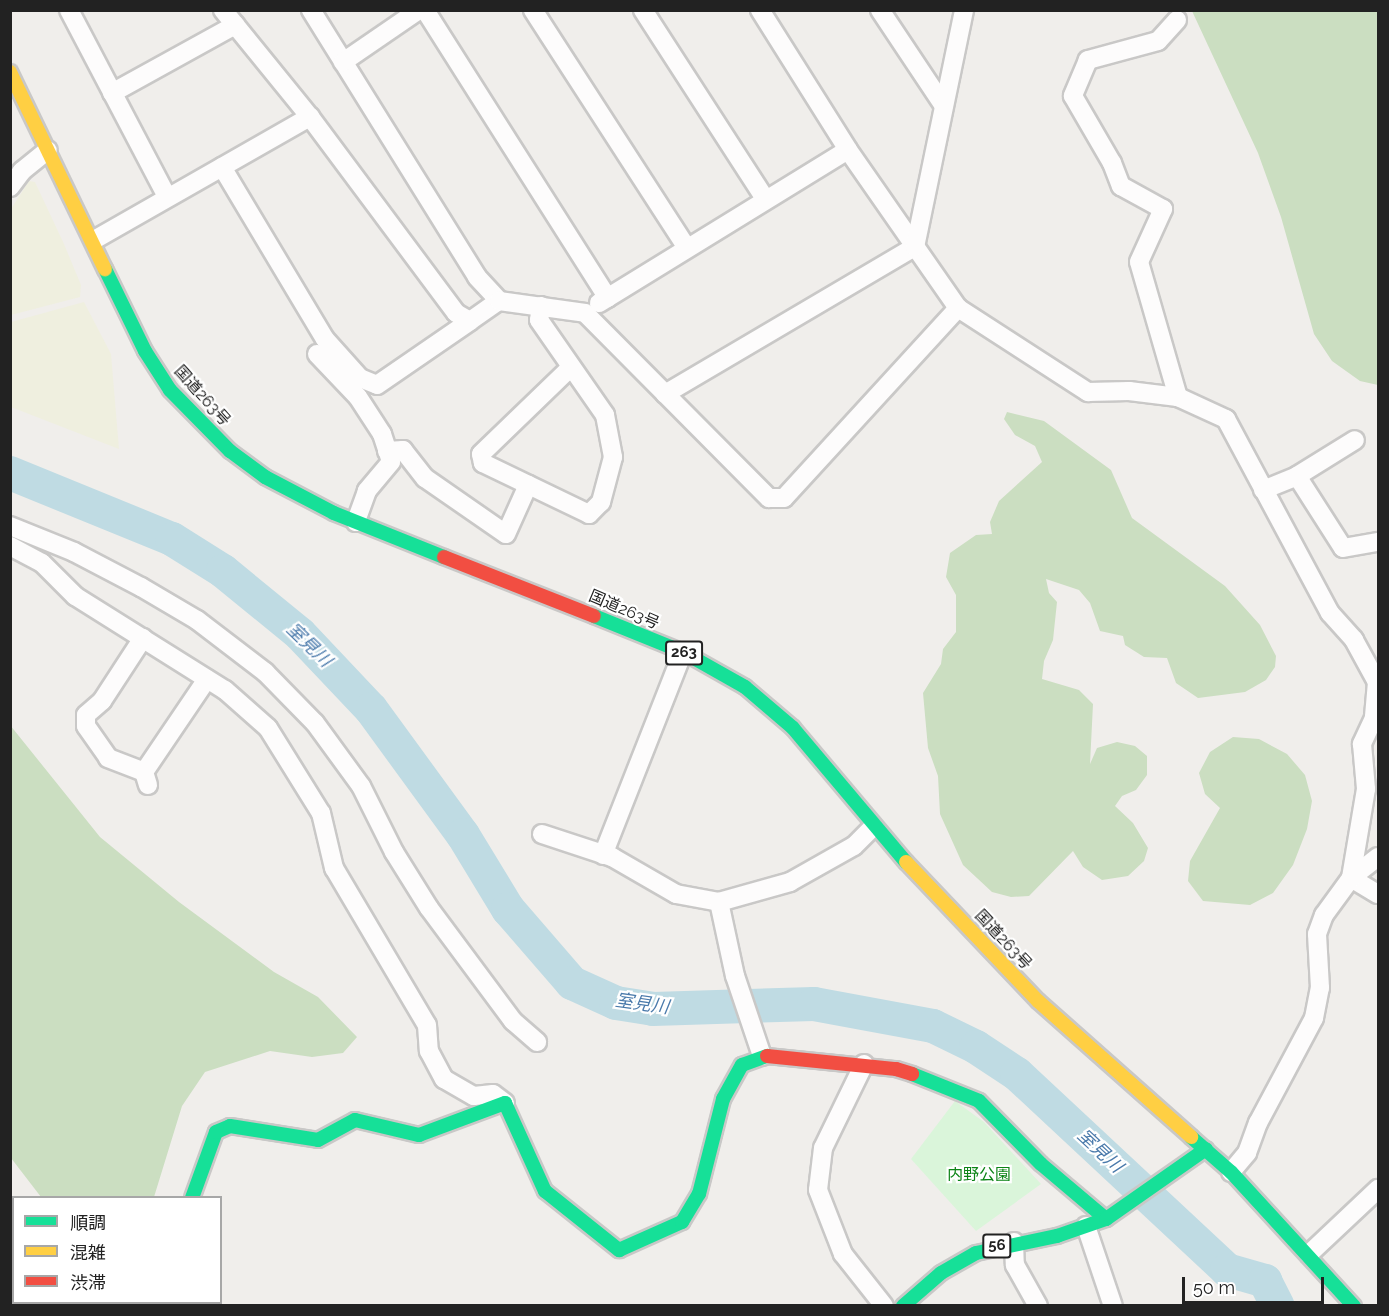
<!DOCTYPE html>
<meta charset="utf-8">
<style>
body{margin:0}
#map{position:relative;width:1389px;height:1316px;overflow:hidden;background:#f0eeeb;font-family:Raleway,"Noto Sans JP",sans-serif}
div>[style]{position:absolute}
.farmland>*{inset:0;background:#efefdf}
.forest>*{inset:0;background:#cbdec1}
.park>*{inset:0;background:#daf5da}
.river>*{height:34px;margin:-17px;padding:0 17px;transform-origin:17px;border-radius:17px;background:#bfdbe3}
.roads{filter:drop-shadow(2px 0 #c9c8c7) drop-shadow(-2px 0 #c9c8c7) drop-shadow(0 2px #c9c8c7) drop-shadow(0 -2px #c9c8c7)}
.street>*{height:18px;margin:-9px;padding:0 9px;transform-origin:9px;border-radius:9px;background:#fdfcfc}
.fast>*{height:14px;margin:-7px;padding:0 7px;transform-origin:7px;border-radius:7px;background:#16e098}
.slow>*{height:14px;margin:-7px;padding:0 7px;transform-origin:7px;border-radius:7px;background:#ffcf43}
.jam>*{height:14px;margin:-7px;padding:0 7px;transform-origin:7px;border-radius:7px;background:#f24e42}
span{translate:-50% -50%;white-space:nowrap;text-align:center;line-height:1.15;-webkit-text-stroke:4.5px #fff;paint-order:stroke}
.shield-label span{padding:2px 4px;background:#fff;border:2px solid;border-radius:4px;-webkit-text-stroke-width:0}
.shield-label{font-size:15px;color:#222;font-weight:700}
.street-label{font-size:16px;color:#222}
.park-label{font-size:16px;color:#0c8416}
.water-label{font-size:18px;color:#4a7aab;font-style:italic}
.frame{position:absolute;inset:0;border:12px solid #222;pointer-events:none}
.legend{position:absolute;left:12px;top:1196px;width:210px;height:108px;box-sizing:border-box;background:#fff;border:2px solid #a7a7a7;margin:0;padding:8px 10px;list-style:none;font-size:18px;color:#222}
.legend li{display:flex;align-items:center;gap:12px;height:30px}
.legend b{width:30px;border:2px solid #a7a7a7}
.scale{position:absolute;left:1182px;top:1277px;width:142px;height:27px;box-sizing:border-box;border:3px solid #222;border-top:0;padding-left:8px;font-size:18px;line-height:21px;white-space:nowrap;color:#222;-webkit-text-stroke:4px #fff;paint-order:stroke}
</style>
<div id="map">
<div class="farmland">
<div style="clip-path:polygon(29px 181px,35px 182px,64px 244px,81px 285px,80px 297px,11px 315px,11px 209px)"></div>
<div style="clip-path:polygon(84px 302px,111px 354px,119px 449px,11px 407px,11px 322px)"></div>
</div>
<div class="forest">
<div style="clip-path:polygon(1192px 11px,1378px 11px,1378px 385px,1360px 381px,1332px 361px,1314px 334px,1281px 217px,1258px 153px)"></div>
<div style="clip-path:polygon(1007px 412px,1044px 421px,1111px 470px,1132px 518px,1225px 586px,1260px 625px,1276px 656px,1275px 667px,1266px 680px,1245px 692px,1198px 698px,1176px 683px,1167px 658px,1144px 657px,1125px 645px,1123px 636px,1100px 631px,1090px 603px,1079px 590px,1046px 579px,1049px 593px,1057px 602px,1053px 640px,1044px 661px,1042px 679px,1079px 690px,1093px 704px,1090px 764px,1097px 748px,1117px 742px,1135px 746px,1147px 756px,1147px 775px,1136px 790px,1122px 796px,1115px 806px,1133px 823px,1148px 848px,1144px 861px,1128px 876px,1102px 880px,1083px 867px,1073px 851px,1029px 896px,1011px 897px,992px 892px,963px 865px,940px 814px,938px 776px,928px 748px,923px 693px,941px 664px,943px 649px,956px 632px,956px 595px,946px 577px,950px 553px,976px 535px,992px 534px,990px 522px,999px 501px,1042px 462px,1035px 446px,1015px 435px,1004px 419px)"></div>
<div style="clip-path:polygon(10px 725px,100px 837px,179px 902px,274px 972px,318px 997px,357px 1037px,343px 1053px,312px 1057px,270px 1051px,205px 1072px,182px 1106px,154px 1197px,41px 1197px,11px 1158px)"></div>
<div style="clip-path:polygon(1233px 737px,1259px 739px,1287px 754px,1305px 775px,1312px 801px,1307px 829px,1293px 865px,1273px 893px,1250px 905px,1203px 901px,1188px 881px,1190px 861px,1220px 808px,1205px 794px,1199px 773px,1210px 752px)"></div>
</div>
<div class="park">
<div style="clip-path:polygon(955px 1101px,984px 1122px,1041px 1184px,976px 1231px,911px 1159px)"></div>
</div>
<div class="river">
<div style="left:10px;top:473px;width:175px;rotate:22.2deg"></div>
<div style="left:172px;top:539px;width:60px;rotate:32.1deg"></div>
<div style="left:223px;top:571px;width:99px;rotate:39.3deg"></div>
<div style="left:300px;top:634px;width:103px;rotate:46.6deg"></div>
<div style="left:371px;top:709px;width:156px;rotate:53.9deg"></div>
<div style="left:463px;top:835px;width:87px;rotate:58.7deg"></div>
<div style="left:508px;top:909px;width:98px;rotate:49.1deg"></div>
<div style="left:572px;top:983px;width:48px;rotate:24.4deg"></div>
<div style="left:616px;top:1003px;width:37px;rotate:9deg"></div>
<div style="left:653px;top:1009px;width:161px;rotate:-1.8deg"></div>
<div style="left:814px;top:1004px;width:121px;rotate:10.5deg"></div>
<div style="left:933px;top:1026px;width:48px;rotate:26deg"></div>
<div style="left:976px;top:1047px;width:49px;rotate:33.4deg"></div>
<div style="left:1017px;top:1074px;width:287px;rotate:43deg"></div>
<div style="left:1227px;top:1270px;width:40px;rotate:16deg"></div>
<div style="left:1265px;top:1281px;width:28px;rotate:63deg"></div>
</div>
<div class="roads">
<div class="street">
<div style="left:69px;top:10px;width:211px;rotate:62.3deg"></div>
<div style="left:223px;top:10px;width:138px;rotate:50.9deg"></div>
<div style="left:310px;top:117px;width:244px;rotate:53.3deg"></div>
<div style="left:456px;top:313px;width:16px;rotate:30deg"></div>
<div style="left:470px;top:321px;width:35px;rotate:-35deg"></div>
<div style="left:311px;top:10px;width:314px;rotate:58.1deg"></div>
<div style="left:477px;top:277px;width:33px;rotate:47deg"></div>
<div style="left:499px;top:301px;width:87px;rotate:7.9deg"></div>
<div style="left:585px;top:313px;width:261px;rotate:45.2deg"></div>
<div style="left:769px;top:498px;width:15px"></div>
<div style="left:784px;top:498px;width:258px;rotate:-47.5deg"></div>
<div style="left:425px;top:10px;width:341px;rotate:57.6deg"></div>
<div style="left:533px;top:10px;width:283px;rotate:57.1deg"></div>
<div style="left:643px;top:10px;width:226px;rotate:57.1deg"></div>
<div style="left:760px;top:10px;width:165px;rotate:57.8deg"></div>
<div style="left:848px;top:150px;width:193px;rotate:55.2deg"></div>
<div style="left:958px;top:308px;width:155px;rotate:32.9deg"></div>
<div style="left:1088px;top:392px;width:41px;rotate:-1.4deg"></div>
<div style="left:1129px;top:391px;width:49px;rotate:7deg"></div>
<div style="left:1178px;top:397px;width:53px;rotate:24.6deg"></div>
<div style="left:1226px;top:419px;width:220px;rotate:61.8deg"></div>
<div style="left:1330px;top:613px;width:36px;rotate:48deg"></div>
<div style="left:1354px;top:640px;width:48px;rotate:61.3deg"></div>
<div style="left:1377px;top:682px;width:36px;rotate:95deg"></div>
<div style="left:1374px;top:718px;width:29px;rotate:115deg"></div>
<div style="left:1362px;top:744px;width:45px;rotate:84.9deg"></div>
<div style="left:1366px;top:789px;width:90px;rotate:99.6deg"></div>
<div style="left:880px;top:10px;width:115px;rotate:56.3deg"></div>
<div style="left:1177px;top:20px;width:28px;rotate:132deg"></div>
<div style="left:1158px;top:41px;width:73px;rotate:164.8deg"></div>
<div style="left:1088px;top:60px;width:39px;rotate:113deg"></div>
<div style="left:1073px;top:96px;width:78px;rotate:59.8deg"></div>
<div style="left:1112px;top:163px;width:25px;rotate:69deg"></div>
<div style="left:1121px;top:186px;width:48px;rotate:28.7deg"></div>
<div style="left:1163px;top:209px;width:58px;rotate:114.4deg"></div>
<div style="left:1139px;top:262px;width:141px;rotate:73.9deg"></div>
<div style="left:343px;top:62px;width:92px;rotate:-34.4deg"></div>
<div style="left:112px;top:93px;width:141px;rotate:-28.9deg"></div>
<div style="left:222px;top:167px;width:200px;rotate:59.1deg"></div>
<div style="left:325px;top:339px;width:52px;rotate:48.1deg"></div>
<div style="left:360px;top:378px;width:18px;rotate:22deg"></div>
<div style="left:377px;top:385px;width:113px;rotate:-34.5deg"></div>
<div style="left:10px;top:187px;width:20px;rotate:-53deg"></div>
<div style="left:22px;top:171px;width:33px;rotate:-39deg"></div>
<div style="left:94px;top:240px;width:249px;rotate:-29.7deg"></div>
<div style="left:599px;top:303px;width:292px;rotate:-31.6deg"></div>
<div style="left:541px;top:306px;width:14px;rotate:98deg"></div>
<div style="left:539px;top:320px;width:116px;rotate:55.2deg"></div>
<div style="left:605px;top:415px;width:43px;rotate:79.2deg"></div>
<div style="left:613px;top:457px;width:47px;rotate:104.9deg"></div>
<div style="left:601px;top:502px;width:17px;rotate:135deg"></div>
<div style="left:589px;top:514px;width:118px;rotate:-154.3deg"></div>
<div style="left:483px;top:463px;width:9px;rotate:-103deg"></div>
<div style="left:481px;top:454px;width:124px;rotate:-44deg"></div>
<div style="left:317px;top:354px;width:59px;rotate:46.4deg"></div>
<div style="left:358px;top:397px;width:44px;rotate:57deg"></div>
<div style="left:382px;top:434px;width:29px;rotate:72deg"></div>
<div style="left:391px;top:462px;width:38px;rotate:130deg"></div>
<div style="left:367px;top:491px;width:33px;rotate:110deg"></div>
<div style="left:665px;top:394px;width:290px;rotate:-30.5deg"></div>
<div style="left:915px;top:247px;width:242px;rotate:-78.3deg"></div>
<div style="left:387px;top:451px;width:16px;rotate:-4deg"></div>
<div style="left:403px;top:450px;width:36px;rotate:52deg"></div>
<div style="left:425px;top:478px;width:98px;rotate:34.7deg"></div>
<div style="left:506px;top:534px;width:54px;rotate:-65.8deg"></div>
<div style="left:1297px;top:476px;width:68px;rotate:-31.8deg"></div>
<div style="left:1263px;top:490px;width:37px;rotate:-22deg"></div>
<div style="left:1297px;top:476px;width:85px;rotate:57.4deg"></div>
<div style="left:1343px;top:548px;width:36px;rotate:-10deg"></div>
<div style="left:10px;top:526px;width:69px;rotate:22.1deg"></div>
<div style="left:74px;top:552px;width:76px;rotate:27.6deg"></div>
<div style="left:141px;top:587px;width:65px;rotate:30.5deg"></div>
<div style="left:197px;top:620px;width:86px;rotate:37.4deg"></div>
<div style="left:265px;top:672px;width:71px;rotate:45.6deg"></div>
<div style="left:315px;top:723px;width:78px;rotate:53.9deg"></div>
<div style="left:361px;top:786px;width:74px;rotate:63.4deg"></div>
<div style="left:394px;top:852px;width:66px;rotate:58deg"></div>
<div style="left:429px;top:908px;width:141px;rotate:53.4deg"></div>
<div style="left:513px;top:1021px;width:32px;rotate:41deg"></div>
<div style="left:10px;top:546px;width:36px;rotate:28deg"></div>
<div style="left:42px;top:563px;width:47px;rotate:45deg"></div>
<div style="left:75px;top:596px;width:177px;rotate:32.1deg"></div>
<div style="left:225px;top:690px;width:57px;rotate:41.5deg"></div>
<div style="left:268px;top:728px;width:100px;rotate:58.1deg"></div>
<div style="left:321px;top:813px;width:57px;rotate:76.7deg"></div>
<div style="left:334px;top:868px;width:182px;rotate:59.4deg"></div>
<div style="left:427px;top:1025px;width:26px;rotate:86deg"></div>
<div style="left:429px;top:1051px;width:32px;rotate:62deg"></div>
<div style="left:444px;top:1079px;width:34px;rotate:30deg"></div>
<div style="left:474px;top:1096px;width:19px;rotate:-6deg"></div>
<div style="left:493px;top:1094px;width:15px;rotate:37deg"></div>
<div style="left:143px;top:638px;width:75px;rotate:123.1deg"></div>
<div style="left:102px;top:701px;width:21px;rotate:139deg"></div>
<div style="left:86px;top:715px;width:11px;rotate:90deg"></div>
<div style="left:86px;top:726px;width:39px;rotate:55deg"></div>
<div style="left:108px;top:758px;width:39px;rotate:21deg"></div>
<div style="left:148px;top:785px;width:14px;rotate:-107deg"></div>
<div style="left:144px;top:772px;width:112px;rotate:-55.9deg"></div>
<div style="left:542px;top:834px;width:74px;rotate:18.2deg"></div>
<div style="left:612px;top:857px;width:74px;rotate:30deg"></div>
<div style="left:676px;top:894px;width:44px;rotate:10.5deg"></div>
<div style="left:603px;top:855px;width:218px;rotate:-68.5deg"></div>
<div style="left:1351px;top:878px;width:31px;rotate:31deg"></div>
<div style="left:762px;top:1056px;width:84px;rotate:-108.6deg"></div>
<div style="left:735px;top:976px;width:76px;rotate:-102.2deg"></div>
<div style="left:719px;top:902px;width:74px;rotate:-15.7deg"></div>
<div style="left:790px;top:882px;width:73px;rotate:-29.4deg"></div>
<div style="left:854px;top:846px;width:27px;rotate:-45deg"></div>
<div style="left:864px;top:1064px;width:93px;rotate:116deg"></div>
<div style="left:823px;top:1148px;width:42px;rotate:96.8deg"></div>
<div style="left:818px;top:1190px;width:69px;rotate:68.7deg"></div>
<div style="left:843px;top:1254px;width:66px;rotate:51.7deg"></div>
<div style="left:1231px;top:1172px;width:25px;rotate:-50deg"></div>
<div style="left:1247px;top:1153px;width:32px;rotate:-70deg"></div>
<div style="left:1258px;top:1123px;width:119px;rotate:-61.9deg"></div>
<div style="left:1314px;top:1018px;width:31px;rotate:-79deg"></div>
<div style="left:1320px;top:988px;width:54px;rotate:-93.2deg"></div>
<div style="left:1317px;top:934px;width:20px;rotate:-70deg"></div>
<div style="left:1324px;top:915px;width:46px;rotate:-53.9deg"></div>
<div style="left:1351px;top:878px;width:34px;rotate:-38deg"></div>
<div style="left:1086px;top:1226px;width:84px;rotate:71.4deg"></div>
<div style="left:1014px;top:1242px;width:23px;rotate:88deg"></div>
<div style="left:1015px;top:1265px;width:47px;rotate:60.7deg"></div>
<div style="left:1309px;top:1254px;width:95px;rotate:-43.3deg"></div>
<div style="left:119px;top:1306px;width:4px;rotate:-63deg"></div>
</div>
<div class="fast">
<div style="left:105px;top:269px;width:91px;rotate:64deg"></div>
<div style="left:145px;top:351px;width:46px;rotate:57.3deg"></div>
<div style="left:170px;top:390px;width:86px;rotate:45.5deg"></div>
<div style="left:230px;top:451px;width:44px;rotate:36.6deg"></div>
<div style="left:265px;top:477px;width:78px;rotate:27.6deg"></div>
<div style="left:334px;top:513px;width:118px;rotate:21.8deg"></div>
<div style="left:594px;top:616px;width:96px;rotate:22deg"></div>
<div style="left:683px;top:652px;width:71px;rotate:29.4deg"></div>
<div style="left:745px;top:687px;width:63px;rotate:40.5deg"></div>
<div style="left:793px;top:728px;width:175px;rotate:49.9deg"></div>
<div style="left:912px;top:1074px;width:72px;rotate:21.9deg"></div>
<div style="left:979px;top:1101px;width:88px;rotate:45.5deg"></div>
<div style="left:1041px;top:1164px;width:85px;rotate:40.2deg"></div>
<div style="left:1191px;top:1137px;width:53px;rotate:41.2deg"></div>
<div style="left:1231px;top:1172px;width:182px;rotate:47.5deg"></div>
<div style="left:192px;top:1198px;width:70px;rotate:-70deg"></div>
<div style="left:216px;top:1132px;width:15px;rotate:-23deg"></div>
<div style="left:230px;top:1126px;width:89px;rotate:9deg"></div>
<div style="left:318px;top:1140px;width:42px;rotate:-28.4deg"></div>
<div style="left:355px;top:1120px;width:66px;rotate:13.2deg"></div>
<div style="left:419px;top:1135px;width:92px;rotate:-20.4deg"></div>
<div style="left:505px;top:1103px;width:97px;rotate:65.6deg"></div>
<div style="left:545px;top:1191px;width:95px;rotate:38.6deg"></div>
<div style="left:619px;top:1250px;width:69px;rotate:-24deg"></div>
<div style="left:682px;top:1222px;width:33px;rotate:-59deg"></div>
<div style="left:699px;top:1194px;width:98px;rotate:-75.8deg"></div>
<div style="left:723px;top:1099px;width:39px;rotate:-61deg"></div>
<div style="left:742px;top:1065px;width:27px;rotate:-20deg"></div>
<div style="left:903px;top:1306px;width:50px;rotate:-41deg"></div>
<div style="left:941px;top:1273px;width:40px;rotate:-29.7deg"></div>
<div style="left:976px;top:1253px;width:83px;rotate:-11.9deg"></div>
<div style="left:1057px;top:1236px;width:52px;rotate:-19.1deg"></div>
<div style="left:1106px;top:1219px;width:122px;rotate:-35deg"></div>
</div>
<div class="slow">
<div style="left:10px;top:72px;width:219px;rotate:64.3deg"></div>
<div style="left:906px;top:862px;width:192px;rotate:46.5deg"></div>
<div style="left:1038px;top:1001px;width:205px;rotate:41.6deg"></div>
</div>
<div class="jam">
<div style="left:444px;top:557px;width:161px;rotate:21.5deg"></div>
<div style="left:767px;top:1056px;width:130px;rotate:5.8deg"></div>
<div style="left:896px;top:1069px;width:17px;rotate:17deg"></div>
</div>
</div>
<div class="shield-label">
<span style="left:684px;top:653px">263</span>
<span style="left:997px;top:1246px">56</span>
</div>
<div class="street-label">
<span style="left:202px;top:396px;rotate:48deg">国道263号</span>
<span style="left:624px;top:610px;rotate:23deg">国道263号</span>
<span style="left:1003px;top:940px;rotate:47deg">国道263号</span>
</div>
<div class="park-label">
<span style="left:979px;top:1175px">内野公園</span>
</div>
<div class="water-label">
<span style="left:309px;top:645px;rotate:44deg">室見川</span>
<span style="left:642px;top:1004px;rotate:8deg">室見川</span>
<span style="left:1100px;top:1151px;rotate:43deg">室見川</span>
</div>
<div class="frame"></div>
<ul class="legend">
<li><b style="height:8px;background:#16e098"></b>順調</li>
<li><b style="height:8px;background:#ffcf43"></b>混雑</li>
<li><b style="height:8px;background:#f24e42"></b>渋滞</li>
</ul>
<div class="scale">50 m</div>
</div>
